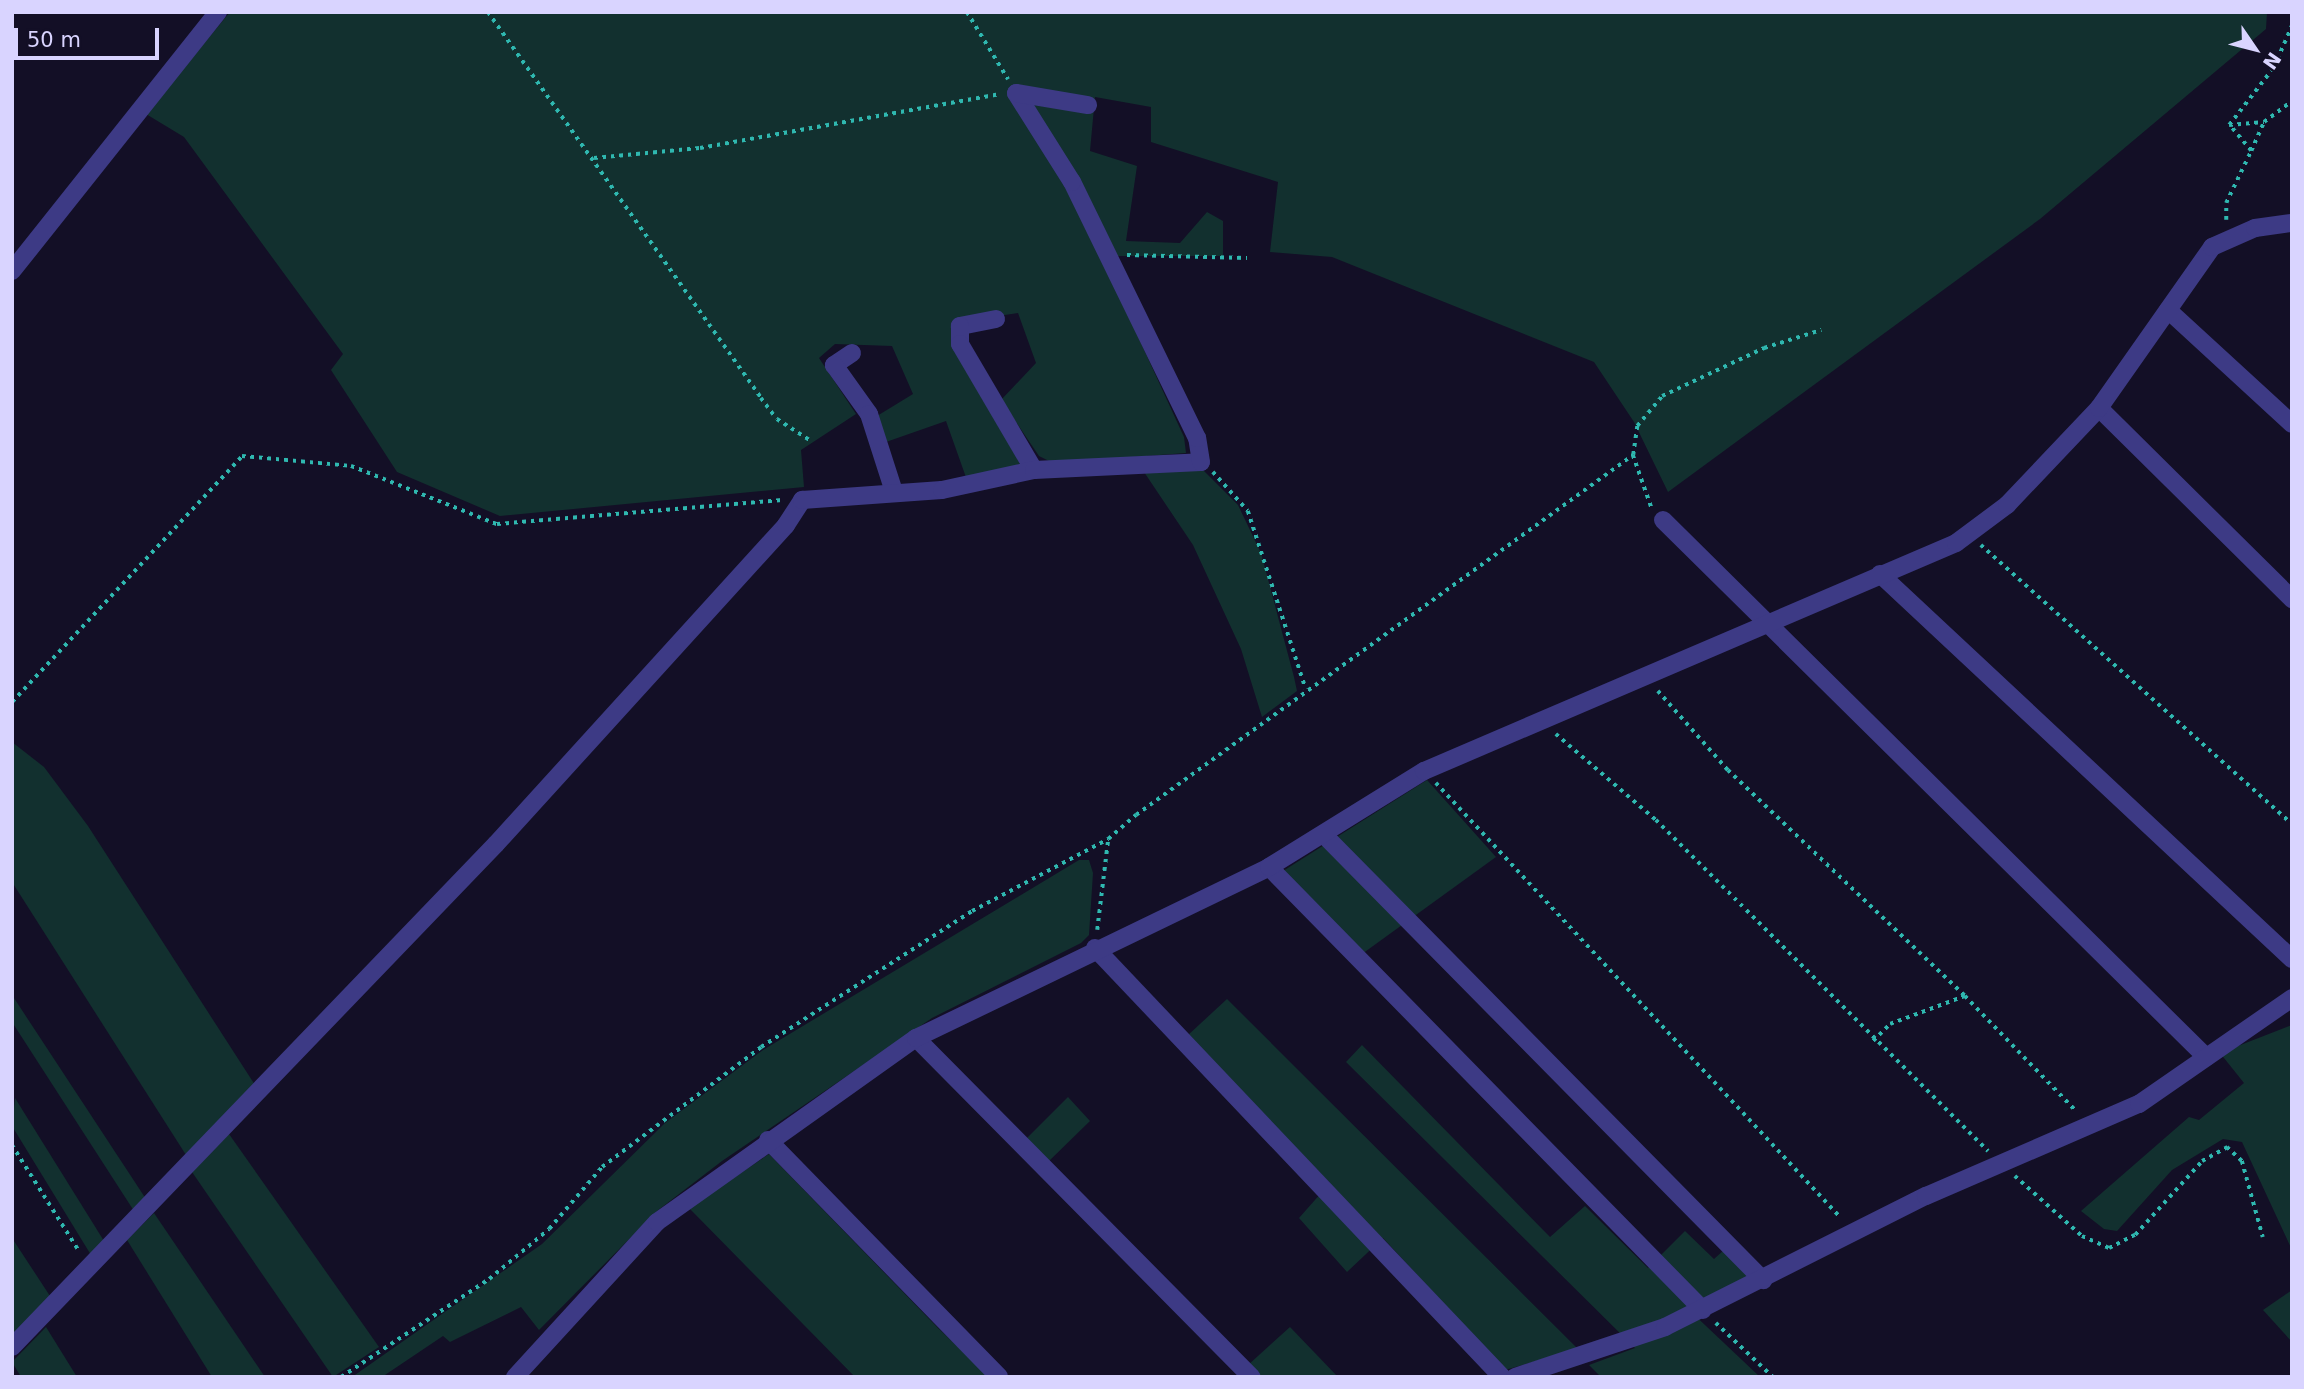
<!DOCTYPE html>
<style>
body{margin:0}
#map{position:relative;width:2304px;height:1389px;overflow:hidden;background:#130f26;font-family:"DejaVu Sans",sans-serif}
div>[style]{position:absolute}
.green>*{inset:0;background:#12302f}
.path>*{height:3.5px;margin-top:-1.75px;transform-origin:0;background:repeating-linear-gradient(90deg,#2fb8b0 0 3.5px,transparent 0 8.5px)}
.minor>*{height:18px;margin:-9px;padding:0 9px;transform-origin:9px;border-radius:9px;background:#3d3a85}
span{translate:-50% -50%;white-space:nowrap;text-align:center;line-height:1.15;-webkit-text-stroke:7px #130f26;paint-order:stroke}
.frame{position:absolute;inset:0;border:14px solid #d9d4ff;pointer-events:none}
.north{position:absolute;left:2220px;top:14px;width:70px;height:70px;-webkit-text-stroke:5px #130f26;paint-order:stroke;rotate:125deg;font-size:19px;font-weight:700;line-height:28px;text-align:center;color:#d9d4ff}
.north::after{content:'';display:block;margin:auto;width:24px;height:32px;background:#d9d4ff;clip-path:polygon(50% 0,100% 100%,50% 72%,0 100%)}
.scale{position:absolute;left:14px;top:28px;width:145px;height:32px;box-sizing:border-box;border:4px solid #d9d4ff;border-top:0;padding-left:9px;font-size:21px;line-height:24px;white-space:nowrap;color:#d9d4ff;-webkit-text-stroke:5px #130f26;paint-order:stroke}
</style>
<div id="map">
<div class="green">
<div style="clip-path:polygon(230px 12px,2267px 12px,2266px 29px,2040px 219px,1668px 492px,1634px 422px,1594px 362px,1332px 257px,1270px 252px,1278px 182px,1151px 142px,1151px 107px,1095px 97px,1090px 151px,1137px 166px,1126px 241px,1180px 243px,1207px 212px,1223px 221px,1223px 256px,1101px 256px,1184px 437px,1186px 453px,1053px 463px,1039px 456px,1001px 400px,1036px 363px,1018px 313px,959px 322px,951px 336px,1020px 463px,1015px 469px,968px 483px,946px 421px,886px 442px,877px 416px,913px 394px,892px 346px,835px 344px,819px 358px,856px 414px,801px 450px,804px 487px,500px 516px,397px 472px,331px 370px,343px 354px,184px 137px,146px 114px)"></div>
<div style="clip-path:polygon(1202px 469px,1238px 505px,1261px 553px,1294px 677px,1297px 691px,1262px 717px,1241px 649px,1193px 545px,1144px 472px)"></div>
<div style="clip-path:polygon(12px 742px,44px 767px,88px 826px,255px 1085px,186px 1155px,12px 882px)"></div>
<div style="clip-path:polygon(1427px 780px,1496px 857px,1362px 954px,1283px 871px)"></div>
<div style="clip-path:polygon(1079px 860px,1089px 860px,1093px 873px,1089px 935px,1081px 943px,932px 1018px,722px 1161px,657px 1211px,539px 1330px,521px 1307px,450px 1342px,443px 1336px,382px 1377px,352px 1377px,542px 1244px,665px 1123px,763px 1050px)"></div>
<div style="clip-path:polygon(12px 995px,146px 1199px,134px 1211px,12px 1022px)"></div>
<div style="clip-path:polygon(1227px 999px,1578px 1349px,1505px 1370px,1383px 1238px,1347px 1272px,1299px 1218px,1330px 1183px,1187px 1036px)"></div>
<div style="clip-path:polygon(2292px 1025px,2292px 1250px,2242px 1142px,2223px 1139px,2172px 1170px,2117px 1231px,2104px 1229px,2081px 1211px,2189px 1117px,2199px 1120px,2244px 1083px,2220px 1053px)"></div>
<div style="clip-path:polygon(1362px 1045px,1550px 1237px,1585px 1206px,1648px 1268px,1685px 1231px,1714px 1259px,1724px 1250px,1749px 1276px,1687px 1308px,1760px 1377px,1601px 1377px,1589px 1365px,1635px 1348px,1346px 1062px)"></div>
<div style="clip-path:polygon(1068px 1097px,1090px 1121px,1048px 1162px,1026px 1139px)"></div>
<div style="clip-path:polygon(15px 1098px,104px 1241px,91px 1255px,12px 1126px)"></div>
<div style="clip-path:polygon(229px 1134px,379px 1347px,333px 1377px,192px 1172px)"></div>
<div style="clip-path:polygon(769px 1154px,938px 1328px,989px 1377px,855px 1377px,689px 1208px)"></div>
<div style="clip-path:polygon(154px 1213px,265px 1377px,212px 1377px,127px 1240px)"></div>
<div style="clip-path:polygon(12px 1238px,50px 1296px,12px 1336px)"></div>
<div style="clip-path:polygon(2292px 1290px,2292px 1342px,2263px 1310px)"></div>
<div style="clip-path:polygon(46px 1327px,77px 1377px,21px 1377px,12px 1362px)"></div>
<div style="clip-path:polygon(1290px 1327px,1338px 1377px,1260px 1377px,1248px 1365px)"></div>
</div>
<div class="path">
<div style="left:488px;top:12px;width:473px;rotate:54.7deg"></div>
<div style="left:761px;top:398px;width:26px;rotate:53deg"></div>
<div style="left:777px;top:419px;width:40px;rotate:32.9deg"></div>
<div style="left:967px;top:12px;width:79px;rotate:58.5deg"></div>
<div style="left:2229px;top:125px;width:35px;rotate:-5deg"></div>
<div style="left:2251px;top:151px;width:32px;rotate:-66deg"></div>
<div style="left:2264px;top:122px;width:35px;rotate:-37deg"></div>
<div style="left:594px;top:158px;width:106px;rotate:-5.4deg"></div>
<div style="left:700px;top:148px;width:305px;rotate:-10.2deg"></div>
<div style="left:2226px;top:220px;width:17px;rotate:-90deg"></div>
<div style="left:2226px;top:203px;width:58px;rotate:-64.3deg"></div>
<div style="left:2251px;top:151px;width:34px;rotate:-130deg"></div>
<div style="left:2229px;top:125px;width:73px;rotate:-52.2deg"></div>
<div style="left:2274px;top:67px;width:46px;rotate:-66.8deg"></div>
<div style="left:1127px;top:255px;width:120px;rotate:1.4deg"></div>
<div style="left:1633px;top:455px;width:29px;rotate:-82deg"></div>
<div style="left:1637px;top:426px;width:39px;rotate:-50deg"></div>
<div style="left:1662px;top:396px;width:113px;rotate:-25.2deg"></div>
<div style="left:1764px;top:348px;width:60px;rotate:-17.5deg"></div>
<div style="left:1213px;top:472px;width:52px;rotate:48.1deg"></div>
<div style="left:1248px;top:511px;width:187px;rotate:72deg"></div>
<div style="left:1981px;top:545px;width:418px;rotate:41.9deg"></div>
<div style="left:1658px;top:691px;width:106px;rotate:48.5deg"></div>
<div style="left:1728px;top:770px;width:327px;rotate:43.6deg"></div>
<div style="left:1965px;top:996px;width:161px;rotate:46deg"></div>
<div style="left:12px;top:702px;width:337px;rotate:-46.9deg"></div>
<div style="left:242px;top:456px;width:109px;rotate:5.2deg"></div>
<div style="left:351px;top:466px;width:157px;rotate:21.7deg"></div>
<div style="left:497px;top:524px;width:286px;rotate:-4.8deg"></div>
<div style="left:1556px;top:734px;width:132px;rotate:40.7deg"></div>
<div style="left:1656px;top:820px;width:469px;rotate:44.9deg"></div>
<div style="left:1436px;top:783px;width:594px;rotate:47.05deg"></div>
<div style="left:1097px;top:930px;width:92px;rotate:-83.1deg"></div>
<div style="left:1108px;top:839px;width:37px;rotate:-41deg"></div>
<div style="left:1136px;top:815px;width:614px;rotate:-35.92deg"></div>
<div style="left:1633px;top:455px;width:57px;rotate:70.6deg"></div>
<div style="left:1873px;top:1041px;width:24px;rotate:-45deg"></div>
<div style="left:1890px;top:1024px;width:80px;rotate:-20.5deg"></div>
<div style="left:12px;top:1145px;width:125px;rotate:57.7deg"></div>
<div style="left:2015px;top:1176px;width:90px;rotate:41.8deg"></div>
<div style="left:2082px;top:1236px;width:30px;rotate:24deg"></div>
<div style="left:2109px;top:1248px;width:29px;rotate:-27deg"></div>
<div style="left:2135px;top:1235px;width:100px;rotate:-47.8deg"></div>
<div style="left:2202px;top:1161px;width:29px;rotate:-29deg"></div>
<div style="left:2227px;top:1147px;width:21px;rotate:43deg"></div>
<div style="left:2242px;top:1161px;width:79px;rotate:74.6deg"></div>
<div style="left:1716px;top:1323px;width:79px;rotate:43.5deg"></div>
<div style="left:341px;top:1377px;width:178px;rotate:-33.5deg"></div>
<div style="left:489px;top:1279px;width:78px;rotate:-39.8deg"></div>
<div style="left:549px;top:1229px;width:82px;rotate:-49.5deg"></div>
<div style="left:602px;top:1167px;width:199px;rotate:-37deg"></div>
<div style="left:761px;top:1047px;width:251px;rotate:-32.8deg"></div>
<div style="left:972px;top:911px;width:154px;rotate:-27.9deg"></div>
</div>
<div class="minor">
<div style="left:12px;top:271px;width:331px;rotate:-51.5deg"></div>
<div style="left:2168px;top:310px;width:168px;rotate:42.6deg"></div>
<div style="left:996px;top:319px;width:37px;rotate:169deg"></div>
<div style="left:960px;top:326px;width:18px;rotate:90deg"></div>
<div style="left:960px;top:344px;width:146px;rotate:59.6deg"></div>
<div style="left:852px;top:353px;width:22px;rotate:146deg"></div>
<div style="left:834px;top:365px;width:60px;rotate:54.5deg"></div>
<div style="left:869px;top:414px;width:82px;rotate:72.2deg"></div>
<div style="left:2099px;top:408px;width:272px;rotate:44.7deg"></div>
<div style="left:1663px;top:520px;width:764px;rotate:44.68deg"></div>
<div style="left:1880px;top:574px;width:564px;rotate:43.06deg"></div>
<div style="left:1325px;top:836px;width:624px;rotate:45.39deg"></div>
<div style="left:1269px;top:867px;width:620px;rotate:45.59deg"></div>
<div style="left:1095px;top:948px;width:591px;rotate:46.51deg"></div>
<div style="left:916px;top:1038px;width:477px;rotate:45.3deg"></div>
<div style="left:768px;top:1140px;width:331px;rotate:45.7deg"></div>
<div style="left:12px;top:1347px;width:698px;rotate:-46.1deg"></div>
<div style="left:496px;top:844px;width:431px;rotate:-47.7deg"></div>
<div style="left:786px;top:525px;width:30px;rotate:-57deg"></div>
<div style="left:802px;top:500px;width:140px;rotate:-4.1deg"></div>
<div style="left:942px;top:490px;width:94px;rotate:-12.3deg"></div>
<div style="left:1034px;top:470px;width:167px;rotate:-2.7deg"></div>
<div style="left:1201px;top:462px;width:24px;rotate:-99deg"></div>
<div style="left:1197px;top:438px;width:285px;rotate:-116deg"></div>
<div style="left:1072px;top:182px;width:105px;rotate:-122.2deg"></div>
<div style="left:1016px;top:93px;width:73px;rotate:9.5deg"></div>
<div style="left:515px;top:1377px;width:210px;rotate:-47.5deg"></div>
<div style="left:657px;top:1222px;width:318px;rotate:-35.4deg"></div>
<div style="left:916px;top:1038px;width:392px;rotate:-25.8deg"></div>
<div style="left:1269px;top:867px;width:182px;rotate:-31.8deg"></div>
<div style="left:1424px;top:771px;width:579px;rotate:-23.2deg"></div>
<div style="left:1956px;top:543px;width:64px;rotate:-36.7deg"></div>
<div style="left:2007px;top:505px;width:134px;rotate:-46.5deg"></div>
<div style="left:2099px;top:408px;width:197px;rotate:-54.9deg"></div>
<div style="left:2212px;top:247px;width:47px;rotate:-23.8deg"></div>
<div style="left:2255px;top:228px;width:37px;rotate:-8deg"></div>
<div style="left:1515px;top:1377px;width:158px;rotate:-18.4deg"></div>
<div style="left:1665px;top:1327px;width:292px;rotate:-26.7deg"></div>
<div style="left:1926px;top:1196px;width:232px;rotate:-23.4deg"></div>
<div style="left:2139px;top:1104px;width:186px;rotate:-34.7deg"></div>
</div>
<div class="frame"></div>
<div class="north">N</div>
<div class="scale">50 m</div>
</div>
